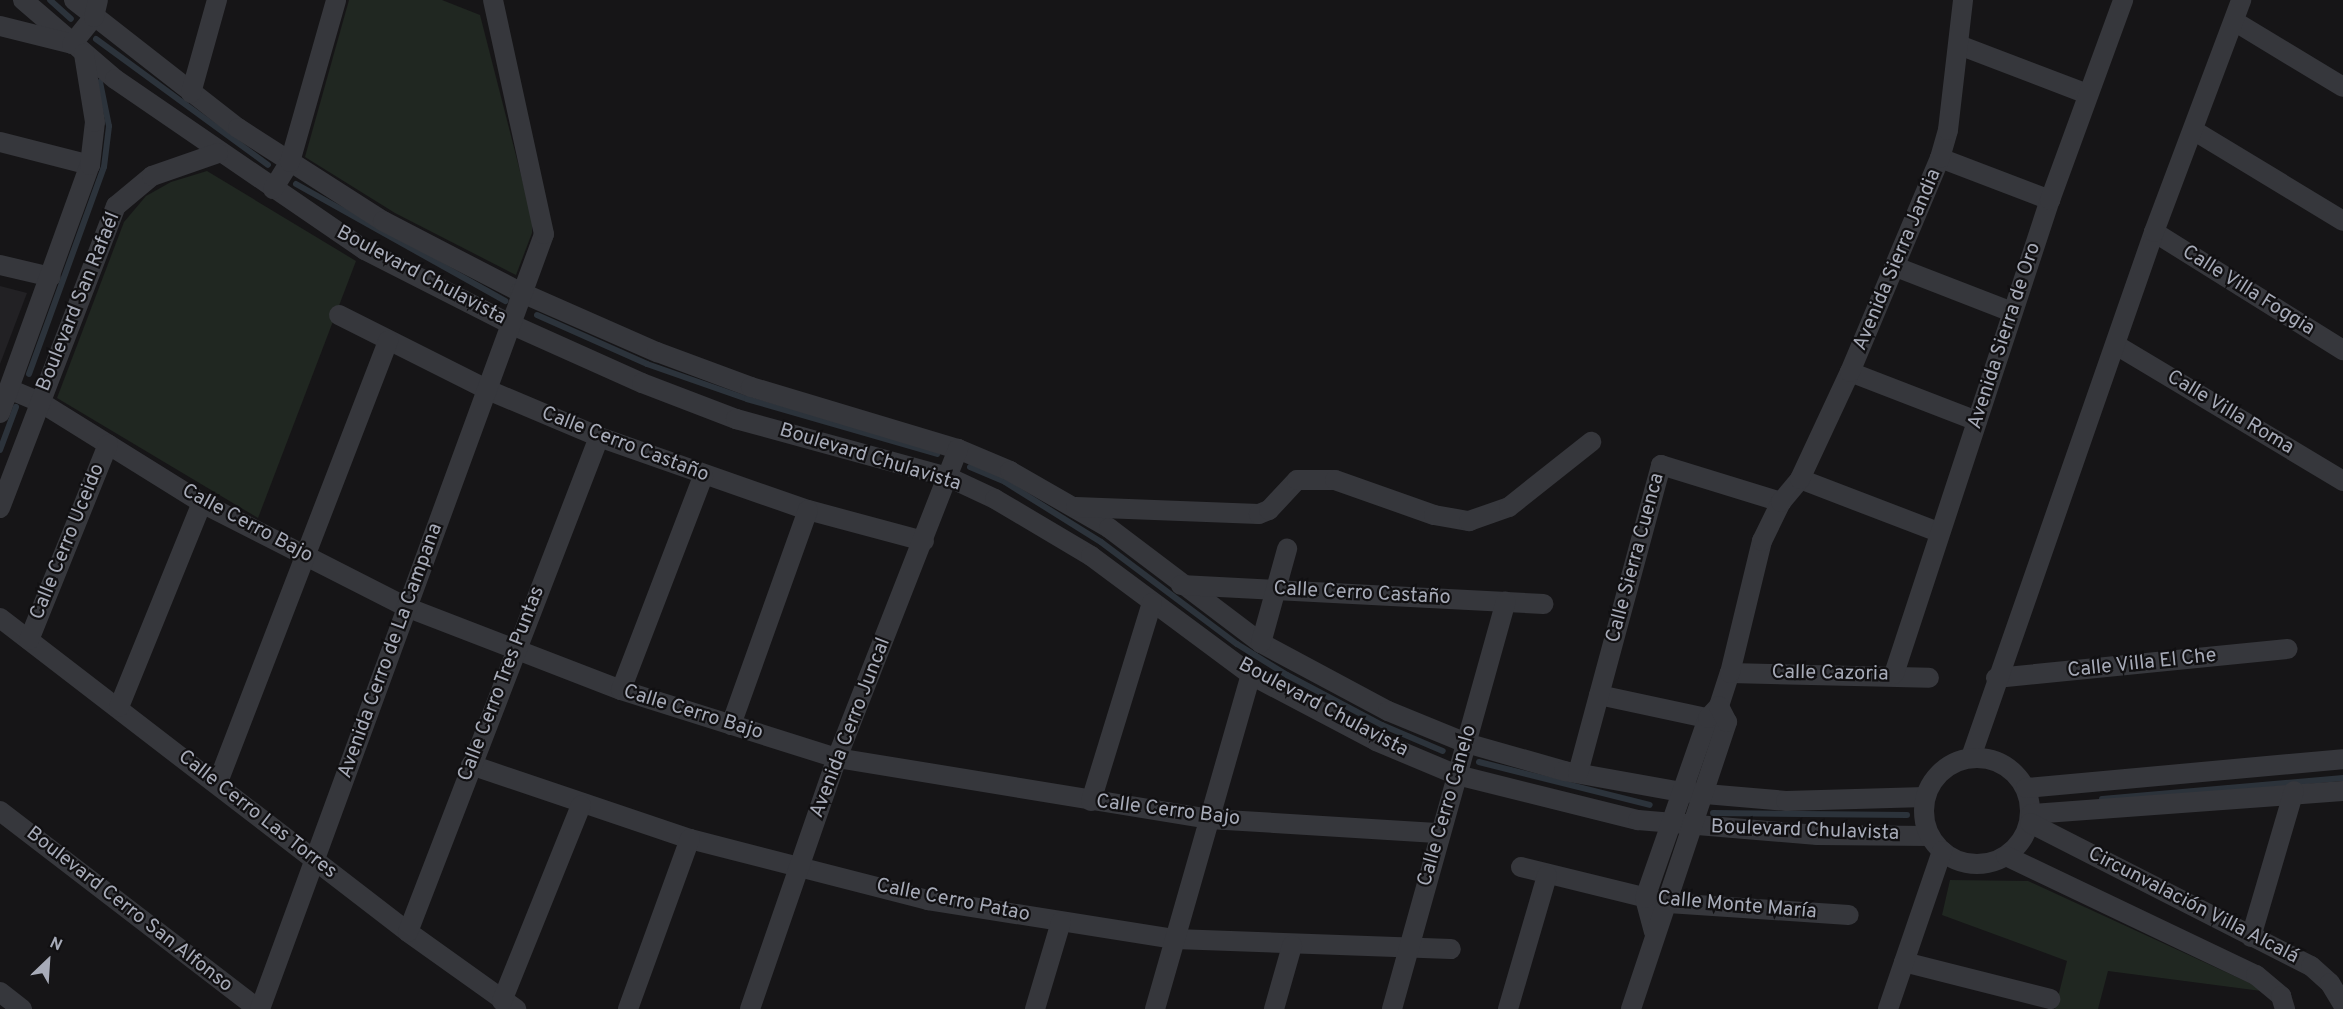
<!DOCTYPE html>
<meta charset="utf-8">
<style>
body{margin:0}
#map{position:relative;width:2343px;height:1009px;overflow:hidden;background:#161517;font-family:Overpass,sans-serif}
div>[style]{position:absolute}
.built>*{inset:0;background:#222124}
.green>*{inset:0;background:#202721}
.stream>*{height:6px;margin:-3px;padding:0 3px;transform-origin:3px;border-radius:3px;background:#2c333b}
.minor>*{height:20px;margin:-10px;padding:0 10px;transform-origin:10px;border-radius:10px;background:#36373c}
.minor>.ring{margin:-10px;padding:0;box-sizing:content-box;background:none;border:20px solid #36373c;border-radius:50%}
span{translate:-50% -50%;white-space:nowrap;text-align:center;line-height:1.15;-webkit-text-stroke:4.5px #111012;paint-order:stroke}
.street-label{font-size:20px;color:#a7abb8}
.north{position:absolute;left:18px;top:931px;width:60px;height:60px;-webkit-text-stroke:4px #111012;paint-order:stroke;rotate:25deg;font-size:16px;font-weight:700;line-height:24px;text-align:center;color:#a7abb8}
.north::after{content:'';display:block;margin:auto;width:21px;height:27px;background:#a7abb8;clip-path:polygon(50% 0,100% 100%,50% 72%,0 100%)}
</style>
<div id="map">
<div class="built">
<div style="clip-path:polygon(0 286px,27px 293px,0 364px)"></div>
</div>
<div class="green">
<div style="clip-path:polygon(349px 0,442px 0,480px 15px,532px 218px,532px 233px,516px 275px,395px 213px,305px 157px)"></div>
<div style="clip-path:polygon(207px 171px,356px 261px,258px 518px,57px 398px,124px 222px,146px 196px,171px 182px)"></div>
<div style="clip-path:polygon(1950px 880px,2028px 881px,2269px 992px,2108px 971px,2098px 1009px,2055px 1009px,2067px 961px,1942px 915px)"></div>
</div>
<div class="stream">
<div style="left:50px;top:0;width:28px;rotate:42deg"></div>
<div style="left:96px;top:39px;width:213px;rotate:36.2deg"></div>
<div style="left:296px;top:184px;width:240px;rotate:29.2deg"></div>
<div style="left:537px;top:315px;width:120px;rotate:24deg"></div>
<div style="left:647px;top:364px;width:106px;rotate:19.3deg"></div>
<div style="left:747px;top:399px;width:198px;rotate:16.1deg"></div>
<div style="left:29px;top:374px;width:220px;rotate:-70.1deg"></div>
<div style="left:104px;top:167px;width:41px;rotate:-83deg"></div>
<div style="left:109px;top:126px;width:45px;rotate:-101.6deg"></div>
<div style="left:0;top:450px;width:46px;rotate:-69.6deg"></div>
<div style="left:970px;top:467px;width:38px;rotate:23deg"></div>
<div style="left:1005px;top:482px;width:113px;rotate:32deg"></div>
<div style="left:1101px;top:542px;width:170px;rotate:36.9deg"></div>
<div style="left:1237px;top:644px;width:59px;rotate:31.8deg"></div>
<div style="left:1287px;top:675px;width:107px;rotate:27.8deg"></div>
<div style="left:1382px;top:725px;width:66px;rotate:23.1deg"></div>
<div style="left:1479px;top:762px;width:176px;rotate:14.1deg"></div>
<div style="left:2102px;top:799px;width:242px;rotate:-5deg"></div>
<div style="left:1713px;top:813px;width:194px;rotate:0.6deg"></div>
</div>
<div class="minor">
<div style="left:23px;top:0;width:121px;rotate:40.7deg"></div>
<div style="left:115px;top:79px;width:303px;rotate:34.4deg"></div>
<div style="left:365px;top:250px;width:161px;rotate:27deg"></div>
<div style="left:508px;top:323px;width:147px;rotate:24.1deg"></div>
<div style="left:642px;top:383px;width:101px;rotate:21deg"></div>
<div style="left:736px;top:419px;width:220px;rotate:15.3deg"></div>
<div style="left:948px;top:477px;width:52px;rotate:25.1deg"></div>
<div style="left:995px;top:499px;width:112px;rotate:30.7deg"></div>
<div style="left:1091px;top:556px;width:199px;rotate:36.6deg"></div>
<div style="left:1251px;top:675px;width:141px;rotate:27.8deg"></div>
<div style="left:1376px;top:741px;width:88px;rotate:22.8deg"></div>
<div style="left:1457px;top:775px;width:187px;rotate:14deg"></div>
<div style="left:1638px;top:820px;width:180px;rotate:4.8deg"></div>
<div style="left:1817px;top:835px;width:113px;rotate:0.5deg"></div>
<div style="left:74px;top:0;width:208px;rotate:38deg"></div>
<div style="left:238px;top:128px;width:172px;rotate:32.7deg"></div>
<div style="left:383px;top:221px;width:154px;rotate:27.4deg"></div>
<div style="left:520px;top:292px;width:150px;rotate:23.7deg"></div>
<div style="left:657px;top:352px;width:100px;rotate:20.4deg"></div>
<div style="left:751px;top:387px;width:216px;rotate:16.7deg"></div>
<div style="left:958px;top:449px;width:56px;rotate:22.9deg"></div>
<div style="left:1010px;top:471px;width:114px;rotate:29.9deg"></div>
<div style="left:1109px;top:528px;width:191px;rotate:37.1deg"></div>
<div style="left:1261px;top:643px;width:144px;rotate:28.2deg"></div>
<div style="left:1388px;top:711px;width:84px;rotate:22.3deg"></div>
<div style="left:1466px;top:743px;width:102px;rotate:15.9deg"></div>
<div style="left:1564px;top:771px;width:120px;rotate:10.1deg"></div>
<div style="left:1682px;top:792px;width:104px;rotate:4.9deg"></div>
<div style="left:1786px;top:801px;width:139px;rotate:-1.6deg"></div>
<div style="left:2234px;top:21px;width:127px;rotate:31.2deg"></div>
<div style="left:0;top:26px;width:74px;rotate:14deg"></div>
<div style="left:72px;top:44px;width:35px;rotate:-51deg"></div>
<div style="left:94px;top:17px;width:17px;rotate:-77deg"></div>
<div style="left:1959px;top:45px;width:137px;rotate:20.9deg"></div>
<div style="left:191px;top:93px;width:97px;rotate:-74.4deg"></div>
<div style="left:2193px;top:130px;width:175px;rotate:31.2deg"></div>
<div style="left:0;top:142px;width:93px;rotate:14.3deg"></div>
<div style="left:1940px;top:158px;width:118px;rotate:20.9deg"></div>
<div style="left:273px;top:189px;width:32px;rotate:-58deg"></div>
<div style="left:290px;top:162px;width:168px;rotate:-74.1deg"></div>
<div style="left:2154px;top:232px;width:223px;rotate:32deg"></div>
<div style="left:0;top:265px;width:52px;rotate:13.2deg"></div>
<div style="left:1896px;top:267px;width:124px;rotate:21.2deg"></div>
<div style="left:339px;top:315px;width:167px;rotate:26.7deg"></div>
<div style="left:488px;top:390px;width:121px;rotate:22.9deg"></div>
<div style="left:599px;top:437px;width:221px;rotate:19.3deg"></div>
<div style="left:808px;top:510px;width:120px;rotate:15deg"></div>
<div style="left:2116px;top:345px;width:265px;rotate:30.9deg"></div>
<div style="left:1850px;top:372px;width:136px;rotate:21.1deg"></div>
<div style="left:9px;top:389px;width:34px;rotate:23deg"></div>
<div style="left:40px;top:402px;width:191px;rotate:31.9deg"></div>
<div style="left:202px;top:503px;width:229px;rotate:27deg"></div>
<div style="left:406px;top:607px;width:230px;rotate:21.1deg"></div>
<div style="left:621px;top:690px;width:226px;rotate:17.5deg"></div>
<div style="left:837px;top:758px;width:377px;rotate:9.3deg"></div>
<div style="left:1209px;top:819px;width:232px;rotate:3.5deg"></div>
<div style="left:0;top:413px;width:264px;rotate:-70.1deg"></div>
<div style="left:90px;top:165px;width:43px;rotate:-83.4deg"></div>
<div style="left:95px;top:122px;width:69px;rotate:-99.2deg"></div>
<div style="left:1800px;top:479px;width:148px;rotate:21deg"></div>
<div style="left:1076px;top:507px;width:183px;rotate:2.2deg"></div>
<div style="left:1259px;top:514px;width:11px;rotate:-22deg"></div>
<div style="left:1269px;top:510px;width:41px;rotate:-47deg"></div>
<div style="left:1297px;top:480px;width:38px"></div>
<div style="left:1335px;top:480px;width:105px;rotate:19.5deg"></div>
<div style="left:1434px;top:515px;width:36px;rotate:10deg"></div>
<div style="left:1469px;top:521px;width:42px;rotate:-19.3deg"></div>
<div style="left:1509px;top:507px;width:105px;rotate:-38.4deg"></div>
<div style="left:0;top:508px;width:324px;rotate:-69deg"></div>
<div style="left:116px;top:206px;width:47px;rotate:-39.8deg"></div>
<div style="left:152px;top:176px;width:70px;rotate:-19.2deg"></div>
<div style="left:1181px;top:585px;width:363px;rotate:3deg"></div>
<div style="left:0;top:618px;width:515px;rotate:37.58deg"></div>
<div style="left:408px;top:932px;width:133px;rotate:35.5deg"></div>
<div style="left:29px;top:640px;width:211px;rotate:-68deg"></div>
<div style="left:1261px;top:643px;width:98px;rotate:-74.5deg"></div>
<div style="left:1730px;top:673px;width:199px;rotate:1.4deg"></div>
<div style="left:1894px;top:674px;width:499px;rotate:-71.8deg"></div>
<div style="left:2050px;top:200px;width:213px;rotate:-69.9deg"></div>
<div style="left:1996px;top:678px;width:293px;rotate:-5.7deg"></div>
<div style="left:621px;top:690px;width:229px;rotate:-69deg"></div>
<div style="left:1599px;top:695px;width:124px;rotate:12.1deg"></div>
<div style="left:119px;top:707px;width:220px;rotate:-67.9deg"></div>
<div style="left:731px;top:725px;width:228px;rotate:-70.3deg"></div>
<div style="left:1971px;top:757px;width:556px;rotate:-70.78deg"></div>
<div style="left:2154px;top:232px;width:248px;rotate:-69.4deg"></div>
<div class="ring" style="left:1924px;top:758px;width:86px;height:86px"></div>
<div style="left:471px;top:765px;width:231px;rotate:18.7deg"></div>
<div style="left:690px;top:839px;width:246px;rotate:14.4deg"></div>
<div style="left:928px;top:900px;width:250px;rotate:9deg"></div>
<div style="left:1175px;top:939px;width:276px;rotate:2.1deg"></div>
<div style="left:1578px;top:773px;width:319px;rotate:-74.9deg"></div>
<div style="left:1661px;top:465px;width:126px;rotate:17.1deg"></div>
<div style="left:218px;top:782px;width:473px;rotate:-68.9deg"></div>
<div style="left:2026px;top:788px;width:318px;rotate:-5.2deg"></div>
<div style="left:1091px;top:801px;width:207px;rotate:-72.9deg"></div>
<div style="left:0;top:811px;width:325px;rotate:37.5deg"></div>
<div style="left:2031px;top:814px;width:313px;rotate:-4.2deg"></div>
<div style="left:2030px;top:823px;width:315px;rotate:27deg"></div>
<div style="left:2311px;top:966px;width:25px;rotate:42deg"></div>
<div style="left:2330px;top:983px;width:26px;rotate:59deg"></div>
<div style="left:2006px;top:856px;width:277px;rotate:25.5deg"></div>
<div style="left:2256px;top:975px;width:33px;rotate:40deg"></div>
<div style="left:2281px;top:996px;width:14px;rotate:73deg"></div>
<div style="left:1521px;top:867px;width:151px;rotate:13.8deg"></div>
<div style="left:1668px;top:903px;width:181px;rotate:3.8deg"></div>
<div style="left:408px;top:932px;width:531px;rotate:-68.9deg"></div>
<div style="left:1654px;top:932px;width:35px;rotate:-105deg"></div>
<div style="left:1645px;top:898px;width:191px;rotate:-70.7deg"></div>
<div style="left:1708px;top:718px;width:16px;rotate:-47deg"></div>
<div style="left:1719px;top:706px;width:35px;rotate:-72deg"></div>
<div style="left:1730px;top:673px;width:136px;rotate:-76.4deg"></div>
<div style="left:1762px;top:541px;width:43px;rotate:-64deg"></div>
<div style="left:1781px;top:502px;width:30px;rotate:-50deg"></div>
<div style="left:1800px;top:479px;width:118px;rotate:-65deg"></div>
<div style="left:1850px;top:372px;width:232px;rotate:-67.2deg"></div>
<div style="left:1940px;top:158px;width:29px;rotate:-74deg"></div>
<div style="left:1948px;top:130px;width:131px;rotate:-83.4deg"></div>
<div style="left:2251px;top:937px;width:152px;rotate:-73.6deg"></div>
<div style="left:1904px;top:962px;width:151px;rotate:14.2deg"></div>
<div style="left:0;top:992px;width:28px;rotate:38deg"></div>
<div style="left:502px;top:1001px;width:211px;rotate:-68deg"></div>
<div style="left:260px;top:1009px;width:825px;rotate:-69.87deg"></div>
<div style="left:544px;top:234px;width:239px;rotate:-102.3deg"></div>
<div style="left:628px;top:1009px;width:181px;rotate:-70deg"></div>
<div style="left:750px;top:1009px;width:266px;rotate:-70.9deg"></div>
<div style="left:837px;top:758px;width:332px;rotate:-68.6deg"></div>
<div style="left:1035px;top:1009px;width:91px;rotate:-73.4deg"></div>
<div style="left:1155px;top:1009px;width:348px;rotate:-74deg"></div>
<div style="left:1274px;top:1009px;width:66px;rotate:-74.1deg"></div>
<div style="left:1392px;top:1009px;width:423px;rotate:-74.4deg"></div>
<div style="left:1508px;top:1009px;width:139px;rotate:-73.7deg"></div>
<div style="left:1631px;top:1009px;width:303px;rotate:-71.5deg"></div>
<div style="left:1727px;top:722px;width:18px;rotate:-117deg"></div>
<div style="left:1888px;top:1009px;width:167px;rotate:-71.1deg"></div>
</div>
<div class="street-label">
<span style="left:1898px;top:260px;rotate:-67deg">Avenida Sierra Jandia</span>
<span style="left:421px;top:276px;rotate:28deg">Boulevard Chulavista</span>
<span style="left:2248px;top:291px;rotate:32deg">Calle Villa Foggia</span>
<span style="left:79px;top:302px;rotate:-68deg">Boulevard San Rafaél</span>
<span style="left:2005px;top:336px;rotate:-72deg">Avenida Sierra de Oro</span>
<span style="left:2230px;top:413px;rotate:31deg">Calle Villa Roma</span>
<span style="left:625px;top:445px;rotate:21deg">Calle Cerro Castaño</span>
<span style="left:870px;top:458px;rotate:17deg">Boulevard Chulavista</span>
<span style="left:247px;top:524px;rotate:28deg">Calle Cerro Bajo</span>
<span style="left:68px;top:542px;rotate:-68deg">Calle Cerro Uceido</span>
<span style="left:1636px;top:558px;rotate:-75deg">Calle Sierra Cuenca</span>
<span style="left:1362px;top:594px;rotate:3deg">Calle Cerro Castaño</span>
<span style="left:391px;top:651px;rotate:-70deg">Avenida Cerro de La Campana</span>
<span style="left:2142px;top:664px;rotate:-6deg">Calle Villa El Che</span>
<span style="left:1830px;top:674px;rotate:1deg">Calle Cazoria</span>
<span style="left:502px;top:684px;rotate:-69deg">Calle Cerro Tres Puntas</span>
<span style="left:1323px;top:708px;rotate:28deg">Boulevard Chulavista</span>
<span style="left:693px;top:713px;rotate:17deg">Calle Cerro Bajo</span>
<span style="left:851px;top:728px;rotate:-69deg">Avenida Cerro Juncal</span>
<span style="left:1448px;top:806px;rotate:-74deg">Calle Cerro Canelo</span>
<span style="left:1168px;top:811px;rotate:7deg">Calle Cerro Bajo</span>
<span style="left:257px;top:815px;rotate:38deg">Calle Cerro Las Torres</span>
<span style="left:1805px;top:831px;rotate:2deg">Boulevard Chulavista</span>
<span style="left:953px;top:901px;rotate:11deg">Calle Cerro Patao</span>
<span style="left:1737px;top:906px;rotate:5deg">Calle Monte María</span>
<span style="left:2193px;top:906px;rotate:27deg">Circunvalación Villa Alcalá</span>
<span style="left:129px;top:910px;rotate:38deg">Boulevard Cerro San Alfonso</span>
</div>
<div class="north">N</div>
</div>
